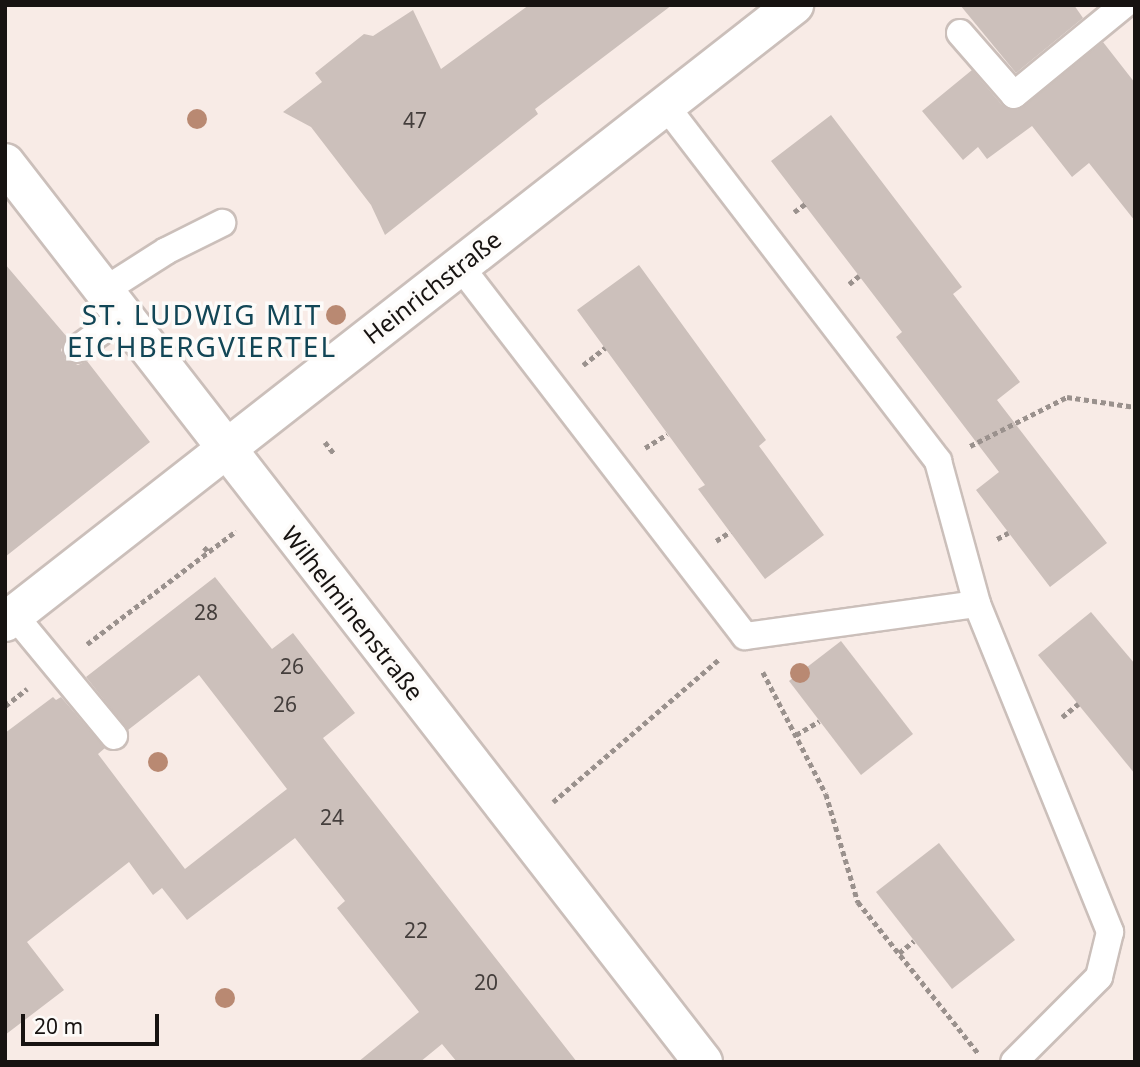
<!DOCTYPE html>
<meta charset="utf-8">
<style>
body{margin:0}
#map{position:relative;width:1140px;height:1067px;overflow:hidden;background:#f8ebe6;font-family:"Noto Sans",sans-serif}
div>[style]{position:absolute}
.building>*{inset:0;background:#ccc0bb}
.path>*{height:4.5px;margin-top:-2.25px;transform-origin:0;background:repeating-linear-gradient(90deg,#9a918d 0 5px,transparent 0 8.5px)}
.roads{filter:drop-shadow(2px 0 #cbbfba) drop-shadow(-2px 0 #cbbfba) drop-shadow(0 2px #cbbfba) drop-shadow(0 -2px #cbbfba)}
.service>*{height:26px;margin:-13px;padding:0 13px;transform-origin:13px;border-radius:13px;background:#fff}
.minor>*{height:38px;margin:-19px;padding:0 19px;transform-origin:19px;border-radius:19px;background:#fff}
.secondary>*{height:38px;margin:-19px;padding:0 19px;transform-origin:19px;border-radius:19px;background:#fff}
.trees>*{width:20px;height:20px;margin:-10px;border-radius:50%;background:#b98972}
span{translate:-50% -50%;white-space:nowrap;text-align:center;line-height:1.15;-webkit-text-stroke:7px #fdfbf9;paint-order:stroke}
.number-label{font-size:21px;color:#443e3c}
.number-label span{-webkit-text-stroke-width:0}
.street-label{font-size:24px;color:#171311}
.quarter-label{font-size:28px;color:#124656;letter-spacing:2px}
.frame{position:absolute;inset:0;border:7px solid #171311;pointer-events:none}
.scale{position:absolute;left:21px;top:1014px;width:138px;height:32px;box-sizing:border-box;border:4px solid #171311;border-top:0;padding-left:9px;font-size:21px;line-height:24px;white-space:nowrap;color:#171311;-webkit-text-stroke:5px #fdfbf9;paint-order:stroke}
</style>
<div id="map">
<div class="building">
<div style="clip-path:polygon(529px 5px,672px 5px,535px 109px,538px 114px,385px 235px,371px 205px,311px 127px,283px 112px,322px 82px,315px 73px,364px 34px,373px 36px,413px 10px,441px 69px)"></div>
<div style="clip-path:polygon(960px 5px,1074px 5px,1083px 18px,1016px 73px)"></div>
<div style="clip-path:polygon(1103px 42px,1135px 83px,1135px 221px,1089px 163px,1072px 177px,1032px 126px,987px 159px,978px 147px,963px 160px,922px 111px,972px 70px,1002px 105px,1017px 110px)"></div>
<div style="clip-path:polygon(831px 115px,962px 287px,953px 294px,1020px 382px,997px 400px,1107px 543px,1050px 587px,976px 490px,999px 472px,896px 337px,902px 332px,771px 161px)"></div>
<div style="clip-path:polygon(5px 264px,67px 337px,61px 350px,65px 359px,78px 365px,87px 361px,150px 442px,5px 557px)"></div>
<div style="clip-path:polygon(639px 265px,766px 440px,759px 446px,824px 535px,765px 579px,698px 489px,705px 485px,577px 310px)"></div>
<div style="clip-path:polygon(215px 577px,272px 649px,293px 633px,355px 713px,323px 738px,577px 1062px,457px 1062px,442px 1044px,420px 1062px,358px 1062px,419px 1012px,337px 908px,345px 901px,295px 838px,187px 920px,162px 888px,153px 895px,129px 862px,27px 942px,64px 990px,5px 1035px,5px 733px,53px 697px,56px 700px,61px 697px,105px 748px,98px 754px,185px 869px,176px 876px,287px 789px,199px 675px,128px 730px,86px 677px)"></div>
<div style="clip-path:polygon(1091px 612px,1135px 664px,1135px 774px,1038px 655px)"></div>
<div style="clip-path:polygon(841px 641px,913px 734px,861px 775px,789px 681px)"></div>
<div style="clip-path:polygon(939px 843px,1015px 940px,952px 989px,876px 892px)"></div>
</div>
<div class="path">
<div style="left:794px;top:212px;width:14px;rotate:-36deg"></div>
<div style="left:849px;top:284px;width:13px;rotate:-39deg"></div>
<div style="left:583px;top:365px;width:28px;rotate:-38deg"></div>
<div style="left:325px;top:442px;width:16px;rotate:52deg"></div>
<div style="left:970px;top:446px;width:109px;rotate:-26.8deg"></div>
<div style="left:1067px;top:397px;width:69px;rotate:8.4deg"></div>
<div style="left:645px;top:448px;width:26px;rotate:-32deg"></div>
<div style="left:997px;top:539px;width:13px;rotate:-29deg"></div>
<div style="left:716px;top:541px;width:17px;rotate:-33deg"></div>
<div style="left:204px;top:547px;width:7px;rotate:45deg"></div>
<div style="left:87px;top:644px;width:187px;rotate:-37.2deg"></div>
<div style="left:763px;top:672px;width:137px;rotate:62.7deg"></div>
<div style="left:826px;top:794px;width:113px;rotate:73.5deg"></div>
<div style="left:858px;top:902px;width:193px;rotate:51.5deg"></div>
<div style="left:5px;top:706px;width:28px;rotate:-38deg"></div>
<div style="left:1062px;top:717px;width:21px;rotate:-39deg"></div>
<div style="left:796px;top:735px;width:27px;rotate:-31deg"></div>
<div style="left:553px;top:802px;width:219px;rotate:-40.7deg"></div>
<div style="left:899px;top:953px;width:19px;rotate:-39deg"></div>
</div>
<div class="roads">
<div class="service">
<div style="left:960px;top:33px;width:82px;rotate:48.9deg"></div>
<div style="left:1014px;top:95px;width:142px;rotate:-39.3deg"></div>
<div style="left:665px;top:105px;width:449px;rotate:52.5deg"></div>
<div style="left:938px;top:461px;width:148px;rotate:74.7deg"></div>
<div style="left:460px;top:266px;width:467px;rotate:52.4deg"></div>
<div style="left:745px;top:636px;width:234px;rotate:-7.9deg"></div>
<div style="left:977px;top:604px;width:354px;rotate:67.9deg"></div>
<div style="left:1110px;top:932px;width:46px;rotate:103.7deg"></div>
<div style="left:1099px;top:977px;width:120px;rotate:135deg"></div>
<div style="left:105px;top:290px;width:72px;rotate:-32.6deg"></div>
<div style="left:166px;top:251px;width:63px;rotate:-26.6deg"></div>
<div style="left:77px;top:349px;width:58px;rotate:-35.9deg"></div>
<div style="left:14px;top:615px;width:157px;rotate:50.4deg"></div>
</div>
<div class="minor">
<div style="left:5px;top:163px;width:1138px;rotate:52.17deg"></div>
</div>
<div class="secondary">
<div style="left:5px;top:622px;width:1002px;rotate:-38.03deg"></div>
</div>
</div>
<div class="trees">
<div style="left:197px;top:119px"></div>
<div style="left:336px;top:315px"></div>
<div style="left:800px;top:673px"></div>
<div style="left:158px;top:762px"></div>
<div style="left:225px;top:998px"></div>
</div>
<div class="number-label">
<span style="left:415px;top:120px">47</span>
<span style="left:206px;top:612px">28</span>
<span style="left:292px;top:666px">26</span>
<span style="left:285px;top:704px">26</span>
<span style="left:332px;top:817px">24</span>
<span style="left:416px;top:930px">22</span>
<span style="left:486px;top:982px">20</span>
</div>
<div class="street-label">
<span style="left:432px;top:287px;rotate:-38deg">Heinrichstraße</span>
<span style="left:353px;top:613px;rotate:52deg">Wilhelminenstraße</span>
</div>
<div class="quarter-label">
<span style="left:202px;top:330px">ST. LUDWIG MIT<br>EICHBERGVIERTEL</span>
</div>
<div class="frame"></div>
<div class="scale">20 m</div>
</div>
